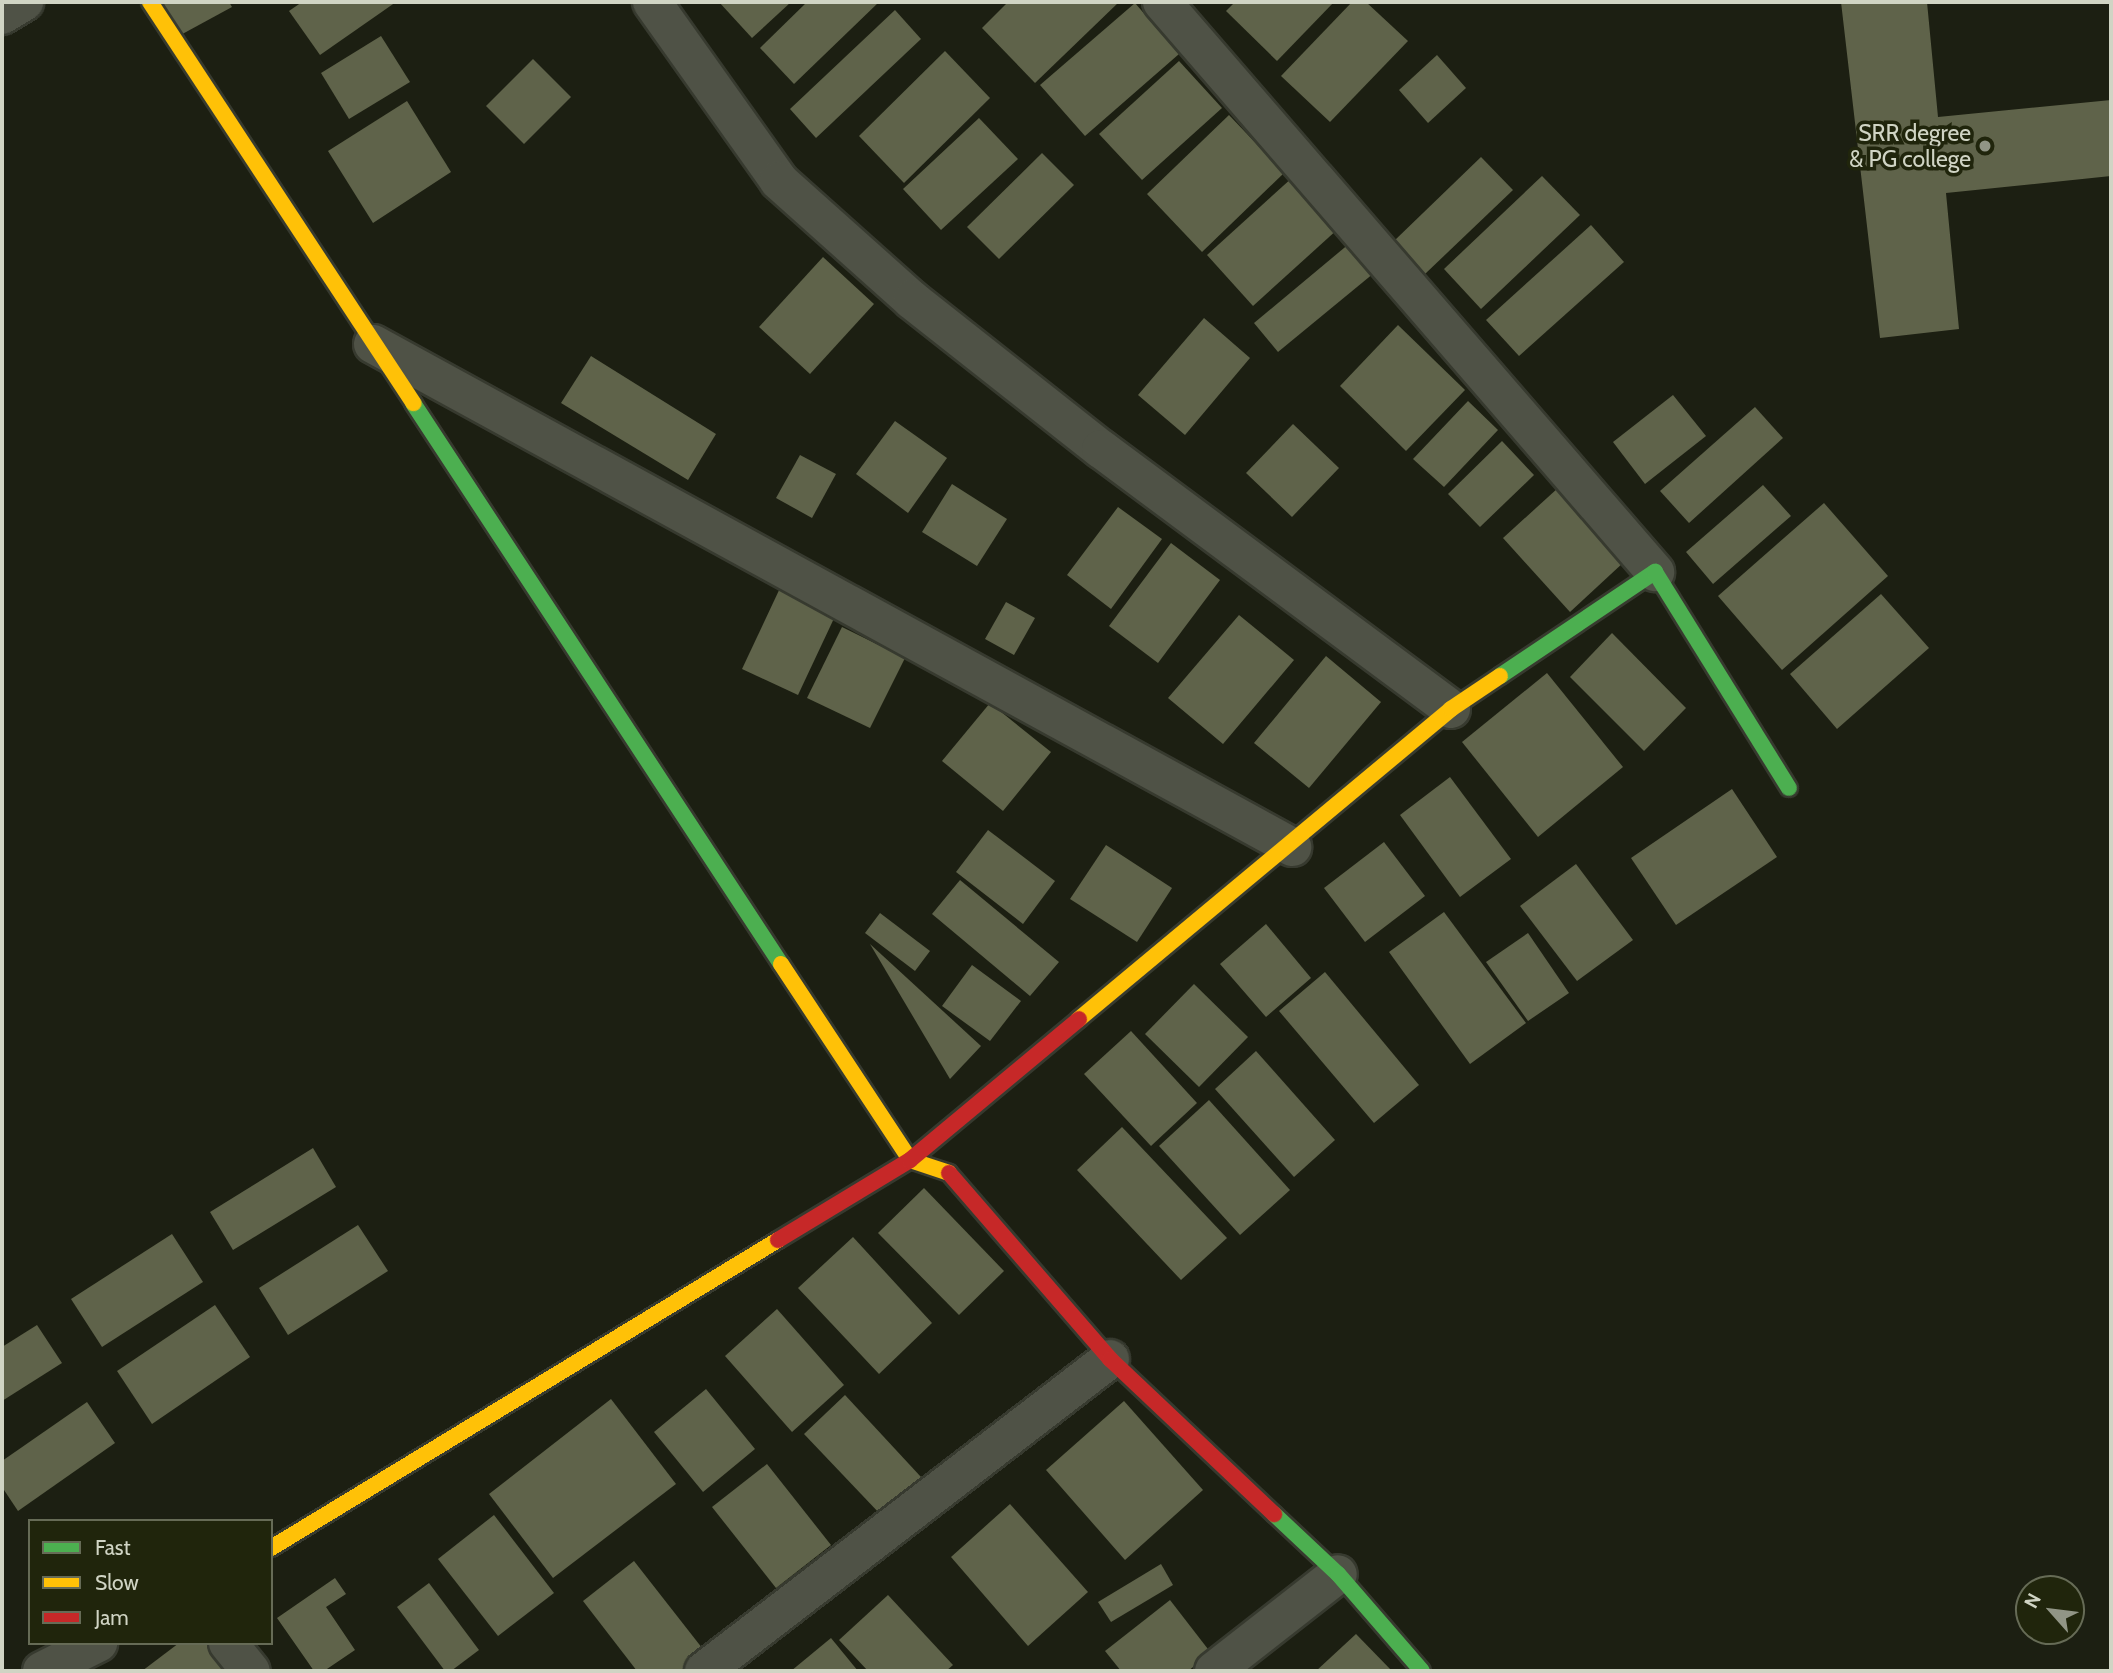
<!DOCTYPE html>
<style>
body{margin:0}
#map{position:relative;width:2113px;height:1673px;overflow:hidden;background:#1c1f12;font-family:Cabin,sans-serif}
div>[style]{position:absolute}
.building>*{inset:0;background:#5f634a}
.roads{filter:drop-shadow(2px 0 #373a2f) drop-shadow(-2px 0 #373a2f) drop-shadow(0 2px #373a2f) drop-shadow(0 -2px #373a2f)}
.street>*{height:38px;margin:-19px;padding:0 19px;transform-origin:19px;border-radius:19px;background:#4f5246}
.fast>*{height:16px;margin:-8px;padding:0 8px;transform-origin:8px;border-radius:8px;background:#4caf50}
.slow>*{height:16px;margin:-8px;padding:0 8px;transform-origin:8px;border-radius:8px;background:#ffc107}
.jam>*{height:16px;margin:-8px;padding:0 8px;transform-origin:8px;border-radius:8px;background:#c62828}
.dots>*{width:19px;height:19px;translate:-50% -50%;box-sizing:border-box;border:4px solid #20250c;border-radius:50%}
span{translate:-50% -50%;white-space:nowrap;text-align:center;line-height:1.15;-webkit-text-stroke:7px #20250c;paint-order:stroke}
.poi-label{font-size:23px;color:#d0d4c4}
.right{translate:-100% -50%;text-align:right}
.frame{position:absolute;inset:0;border:4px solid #d0d4c4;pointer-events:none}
.legend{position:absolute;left:28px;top:1519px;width:245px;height:126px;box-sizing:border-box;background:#20250c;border:2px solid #666b56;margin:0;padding:9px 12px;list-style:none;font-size:21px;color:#d0d4c4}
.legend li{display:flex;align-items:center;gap:14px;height:35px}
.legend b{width:35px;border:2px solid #666b56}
.north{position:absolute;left:2015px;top:1575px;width:70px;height:70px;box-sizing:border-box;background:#20250c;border:2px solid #666b56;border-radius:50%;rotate:298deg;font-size:19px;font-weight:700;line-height:28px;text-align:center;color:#d0d4c4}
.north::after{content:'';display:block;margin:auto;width:24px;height:32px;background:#919586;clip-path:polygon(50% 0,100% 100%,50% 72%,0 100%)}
</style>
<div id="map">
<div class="building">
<div style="clip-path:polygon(156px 2px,229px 2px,232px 7px,175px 38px)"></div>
<div style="clip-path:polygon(302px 2px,396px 2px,320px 55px,289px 11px)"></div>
<div style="clip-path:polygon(719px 2px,791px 2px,752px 38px)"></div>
<div style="clip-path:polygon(807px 2px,879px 2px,794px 84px,760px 48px)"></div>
<div style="clip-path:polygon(1008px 2px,1119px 2px,1035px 83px,982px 28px)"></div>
<div style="clip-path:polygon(1235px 2px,1334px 2px,1277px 61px,1226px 11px)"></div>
<div style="clip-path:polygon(1352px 2px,1366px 2px,1408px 41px,1330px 122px,1281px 76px)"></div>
<div style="clip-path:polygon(1841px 2px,1927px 2px,1938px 117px,2111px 100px,2111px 176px,1946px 193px,1959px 329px,1880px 338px)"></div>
<div style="clip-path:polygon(1135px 3px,1179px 54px,1085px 136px,1040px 85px)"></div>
<div style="clip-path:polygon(895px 10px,921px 39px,816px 138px,790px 109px)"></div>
<div style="clip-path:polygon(381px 36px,410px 82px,349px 119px,321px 73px)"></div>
<div style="clip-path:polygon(945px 51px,990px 98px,904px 183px,859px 136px)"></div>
<div style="clip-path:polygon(1437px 55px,1466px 88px,1428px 123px,1399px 90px)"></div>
<div style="clip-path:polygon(533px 59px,571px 97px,524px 144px,486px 106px)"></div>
<div style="clip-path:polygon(1179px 61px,1222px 108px,1142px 180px,1099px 134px)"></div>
<div style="clip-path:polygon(407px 101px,451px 172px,373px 223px,328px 151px)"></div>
<div style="clip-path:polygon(1229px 115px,1284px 173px,1202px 252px,1147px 194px)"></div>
<div style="clip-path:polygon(979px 118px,1018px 159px,941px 230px,903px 189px)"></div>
<div style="clip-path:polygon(1042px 153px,1074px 185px,999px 259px,967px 227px)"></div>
<div style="clip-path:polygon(1481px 157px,1513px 190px,1425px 274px,1394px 241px)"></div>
<div style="clip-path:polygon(1542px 176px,1580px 215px,1481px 309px,1444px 269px)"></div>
<div style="clip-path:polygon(1293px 177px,1339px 228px,1253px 306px,1207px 255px)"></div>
<div style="clip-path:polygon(1591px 225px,1624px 262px,1519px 356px,1486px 320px)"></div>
<div style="clip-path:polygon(1350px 243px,1374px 273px,1278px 352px,1254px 323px)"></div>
<div style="clip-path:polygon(823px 257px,874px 304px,810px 374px,759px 327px)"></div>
<div style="clip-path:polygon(1204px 318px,1250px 358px,1185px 435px,1138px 395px)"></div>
<div style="clip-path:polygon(1398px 325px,1465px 390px,1406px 451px,1340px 386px)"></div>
<div style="clip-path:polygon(591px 356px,716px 434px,688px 480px,561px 403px)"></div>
<div style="clip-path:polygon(1673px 395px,1706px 436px,1645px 484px,1613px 442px)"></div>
<div style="clip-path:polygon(1468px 401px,1498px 430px,1444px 487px,1413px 459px)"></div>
<div style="clip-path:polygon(1755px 407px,1783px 438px,1689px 523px,1660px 491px)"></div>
<div style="clip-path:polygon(895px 421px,947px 458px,908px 513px,856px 474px)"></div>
<div style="clip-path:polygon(1293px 424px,1339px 468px,1292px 517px,1246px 473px)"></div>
<div style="clip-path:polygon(1502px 441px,1534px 475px,1480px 527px,1448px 494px)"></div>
<div style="clip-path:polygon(800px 455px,836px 474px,812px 518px,776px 498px)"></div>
<div style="clip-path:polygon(952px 484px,1007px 519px,977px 566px,922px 532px)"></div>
<div style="clip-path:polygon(1763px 485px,1791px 516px,1713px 584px,1686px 552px)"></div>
<div style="clip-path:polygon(1558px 488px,1624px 562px,1570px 612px,1503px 538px)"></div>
<div style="clip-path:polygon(1824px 503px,1888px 576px,1782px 670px,1718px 596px)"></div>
<div style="clip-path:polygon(1118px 507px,1162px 539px,1111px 609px,1067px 575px)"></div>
<div style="clip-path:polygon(1171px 543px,1220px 580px,1158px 663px,1109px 626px)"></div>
<div style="clip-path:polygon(781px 586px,837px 612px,798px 695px,742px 669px)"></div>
<div style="clip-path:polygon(1881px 594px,1929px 648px,1837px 729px,1790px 674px)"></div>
<div style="clip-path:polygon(1006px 602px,1035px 618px,1014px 655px,985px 639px)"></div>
<div style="clip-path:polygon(1239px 615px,1294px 660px,1223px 744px,1168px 698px)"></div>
<div style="clip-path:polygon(842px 627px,905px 658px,870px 728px,807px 698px)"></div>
<div style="clip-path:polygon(1612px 633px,1686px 708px,1644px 751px,1570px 677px)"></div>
<div style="clip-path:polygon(1326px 656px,1381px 702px,1309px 788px,1254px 743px)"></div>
<div style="clip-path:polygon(1547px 673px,1623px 767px,1538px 837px,1462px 742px)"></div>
<div style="clip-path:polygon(990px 703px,1051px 752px,1003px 811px,942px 761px)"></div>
<div style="clip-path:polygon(1450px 777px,1511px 859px,1460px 897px,1400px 815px)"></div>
<div style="clip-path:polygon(1732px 789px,1777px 857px,1676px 925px,1631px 858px)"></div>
<div style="clip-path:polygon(988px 830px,1055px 881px,1023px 924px,956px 872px)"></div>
<div style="clip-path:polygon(1384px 842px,1425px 896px,1365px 942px,1324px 888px)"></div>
<div style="clip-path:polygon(1106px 845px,1172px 888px,1137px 942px,1070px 899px)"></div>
<div style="clip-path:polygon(1576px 864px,1633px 940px,1577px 981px,1520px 906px)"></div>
<div style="clip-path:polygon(960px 880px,1059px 962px,1030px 996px,932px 914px)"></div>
<div style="clip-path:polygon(1444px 912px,1526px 1023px,1470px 1064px,1389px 952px)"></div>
<div style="clip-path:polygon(880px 913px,930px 951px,915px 971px,865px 933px)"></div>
<div style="clip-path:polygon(1266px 924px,1311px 978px,1266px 1017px,1220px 964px)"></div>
<div style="clip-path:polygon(1528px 933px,1569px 993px,1528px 1021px,1486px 962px)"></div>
<div style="clip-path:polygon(870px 944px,981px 1046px,950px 1079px)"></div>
<div style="clip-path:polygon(972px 965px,1021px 1001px,990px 1041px,942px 1006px)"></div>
<div style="clip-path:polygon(1325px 972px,1419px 1085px,1374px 1123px,1279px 1011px)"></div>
<div style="clip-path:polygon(1194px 984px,1248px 1037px,1199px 1087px,1145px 1034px)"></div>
<div style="clip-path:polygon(1131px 1031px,1197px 1103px,1151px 1146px,1084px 1074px)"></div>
<div style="clip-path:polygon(1256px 1051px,1335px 1140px,1294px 1177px,1215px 1089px)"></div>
<div style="clip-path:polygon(1209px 1100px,1290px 1190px,1240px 1235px,1159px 1146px)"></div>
<div style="clip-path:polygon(1122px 1127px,1227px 1238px,1181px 1280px,1077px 1170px)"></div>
<div style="clip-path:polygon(313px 1148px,336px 1187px,233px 1250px,210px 1212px)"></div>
<div style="clip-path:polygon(924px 1188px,1004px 1271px,959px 1315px,878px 1233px)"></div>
<div style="clip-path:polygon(358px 1225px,388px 1271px,288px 1335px,259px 1288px)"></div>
<div style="clip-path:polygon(172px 1234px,203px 1282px,102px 1347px,71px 1299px)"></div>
<div style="clip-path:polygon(853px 1237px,932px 1323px,879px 1374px,798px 1288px)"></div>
<div style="clip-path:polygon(215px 1305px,250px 1357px,152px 1424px,117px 1371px)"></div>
<div style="clip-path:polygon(777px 1309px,844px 1385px,792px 1432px,725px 1356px)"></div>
<div style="clip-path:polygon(37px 1325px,62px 1363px,2px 1401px,2px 1347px)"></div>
<div style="clip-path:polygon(706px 1389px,755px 1449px,703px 1492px,654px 1432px)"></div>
<div style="clip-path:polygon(845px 1395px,921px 1477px,881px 1515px,804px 1434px)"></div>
<div style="clip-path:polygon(611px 1399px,676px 1484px,553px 1578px,489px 1494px)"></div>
<div style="clip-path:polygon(1124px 1401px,1203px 1490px,1125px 1560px,1046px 1470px)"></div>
<div style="clip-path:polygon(87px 1402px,115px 1443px,18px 1511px,2px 1487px,2px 1461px)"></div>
<div style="clip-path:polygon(767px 1464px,831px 1545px,776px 1588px,712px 1507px)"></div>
<div style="clip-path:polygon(1010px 1504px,1088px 1592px,1028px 1646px,951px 1557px)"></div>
<div style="clip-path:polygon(494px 1515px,554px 1593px,498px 1636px,438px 1559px)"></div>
<div style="clip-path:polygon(634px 1561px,706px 1653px,683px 1671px,637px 1671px,583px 1601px)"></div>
<div style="clip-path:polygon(1161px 1564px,1173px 1585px,1111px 1622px,1098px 1602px)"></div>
<div style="clip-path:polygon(335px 1578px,346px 1594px,326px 1607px,355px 1650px,324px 1671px,314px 1671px,277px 1618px)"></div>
<div style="clip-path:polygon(429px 1583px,479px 1650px,451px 1671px,445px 1671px,397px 1607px)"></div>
<div style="clip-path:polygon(888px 1595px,953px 1665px,946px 1671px,868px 1671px,839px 1640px)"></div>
<div style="clip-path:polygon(1170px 1600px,1211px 1653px,1188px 1671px,1121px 1671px,1105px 1651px)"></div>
<div style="clip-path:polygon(1356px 1634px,1392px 1671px,1316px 1671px)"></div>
<div style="clip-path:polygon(831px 1638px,858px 1671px,791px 1671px)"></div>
<div style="clip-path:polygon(179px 1643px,206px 1643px,228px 1671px,142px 1671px)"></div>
</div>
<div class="roads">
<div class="street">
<div style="left:652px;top:2px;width:219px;rotate:54.6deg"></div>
<div style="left:779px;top:181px;width:178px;rotate:41.8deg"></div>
<div style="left:912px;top:300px;width:241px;rotate:38.3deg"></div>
<div style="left:1101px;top:449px;width:436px;rotate:36.6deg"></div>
<div style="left:1162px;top:2px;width:754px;rotate:49.14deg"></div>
<div style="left:2px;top:15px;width:26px;rotate:-31deg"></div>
<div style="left:373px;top:344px;width:1048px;rotate:28.69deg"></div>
<div style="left:228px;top:1643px;width:36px;rotate:51deg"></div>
<div style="left:42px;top:1671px;width:63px;rotate:-26.6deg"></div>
<div style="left:704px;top:1671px;width:512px;rotate:-37.54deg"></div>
<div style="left:1214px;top:1671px;width:157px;rotate:-38deg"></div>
</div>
<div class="fast">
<div style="left:413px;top:403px;width:671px;rotate:56.74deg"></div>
<div style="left:1500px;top:676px;width:187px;rotate:-33.9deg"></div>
<div style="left:1655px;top:572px;width:254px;rotate:58.2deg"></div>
<div style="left:1274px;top:1514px;width:88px;rotate:43.2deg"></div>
<div style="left:1338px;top:1574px;width:128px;rotate:49.1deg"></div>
</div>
<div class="slow">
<div style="left:150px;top:2px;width:480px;rotate:56.7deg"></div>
<div style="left:781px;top:964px;width:235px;rotate:56.6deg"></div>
<div style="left:910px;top:1160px;width:41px;rotate:18.4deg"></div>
<div style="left:1079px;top:1019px;width:484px;rotate:-39.8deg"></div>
<div style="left:1451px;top:709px;width:59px;rotate:-34deg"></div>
<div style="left:271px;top:1548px;width:593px;rotate:-31.28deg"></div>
</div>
<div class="jam">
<div style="left:949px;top:1173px;width:246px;rotate:49.1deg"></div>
<div style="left:1110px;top:1359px;width:226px;rotate:43.4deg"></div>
<div style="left:778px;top:1240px;width:154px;rotate:-31.2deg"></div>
<div style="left:910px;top:1160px;width:220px;rotate:-39.8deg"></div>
</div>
</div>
<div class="dots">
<div style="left:1985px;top:146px;background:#919586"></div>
</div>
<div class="poi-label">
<span class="right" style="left:1971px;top:146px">SRR degree<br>&amp; PG college</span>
</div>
<div class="frame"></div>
<ul class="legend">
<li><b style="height:9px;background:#4caf50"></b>Fast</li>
<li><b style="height:9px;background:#ffc107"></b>Slow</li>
<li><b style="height:9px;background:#c62828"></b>Jam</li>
</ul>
<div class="north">N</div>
</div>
